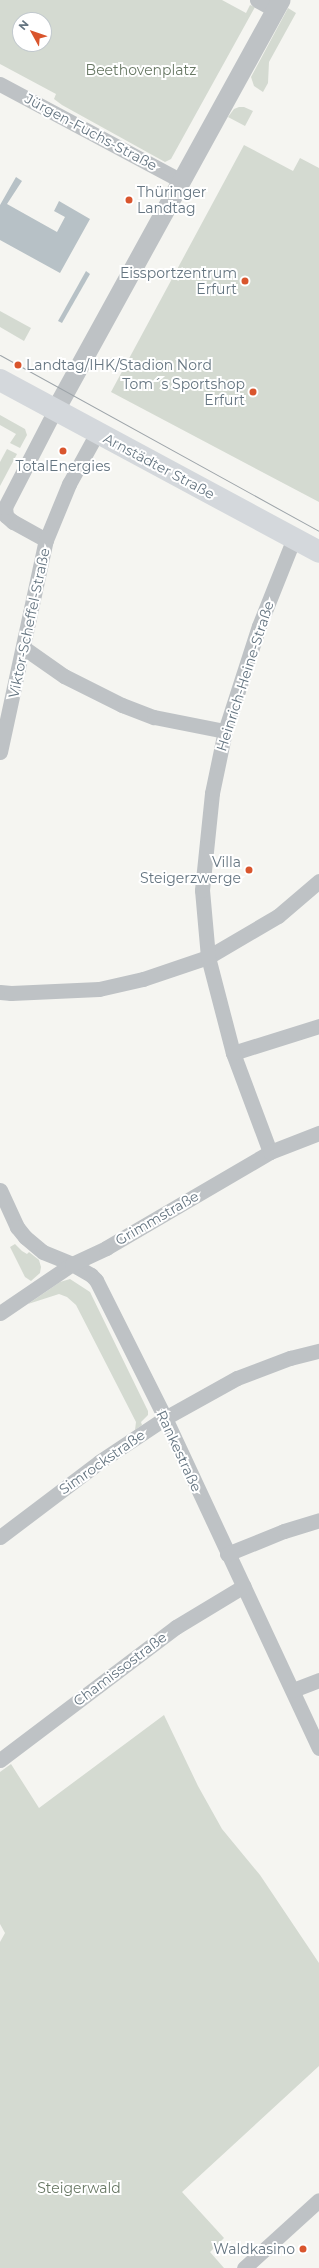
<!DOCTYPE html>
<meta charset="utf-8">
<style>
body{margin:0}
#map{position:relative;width:319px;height:2268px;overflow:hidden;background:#f5f5f1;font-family:Montserrat,sans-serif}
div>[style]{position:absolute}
.green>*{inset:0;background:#d4dad1}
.water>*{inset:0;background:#b7c1c6}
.minor>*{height:15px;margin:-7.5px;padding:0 7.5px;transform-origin:7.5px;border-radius:7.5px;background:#bec2c5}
.tertiary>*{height:19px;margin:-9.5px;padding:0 9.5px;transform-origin:9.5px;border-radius:9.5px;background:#bec2c5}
.secondary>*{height:22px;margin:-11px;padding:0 11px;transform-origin:11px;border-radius:11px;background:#d4d8dc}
.tram>*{height:1px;margin:-0.5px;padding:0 0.5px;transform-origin:0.5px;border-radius:0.5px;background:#9da4a9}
.dots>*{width:11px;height:11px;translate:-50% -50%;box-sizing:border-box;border:2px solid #fff;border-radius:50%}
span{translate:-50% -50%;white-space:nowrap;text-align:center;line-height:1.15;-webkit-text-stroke:4px #fff;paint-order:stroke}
.park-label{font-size:14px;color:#687864}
.street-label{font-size:14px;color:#657581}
.poi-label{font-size:14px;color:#657581}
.left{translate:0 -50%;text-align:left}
.right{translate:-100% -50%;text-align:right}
.north{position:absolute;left:12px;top:12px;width:40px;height:40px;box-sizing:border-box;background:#fff;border:1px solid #c1c8cd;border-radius:50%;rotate:310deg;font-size:11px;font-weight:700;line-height:16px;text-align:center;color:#657581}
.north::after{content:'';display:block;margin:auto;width:14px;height:18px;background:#d9552d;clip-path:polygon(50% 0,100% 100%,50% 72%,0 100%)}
</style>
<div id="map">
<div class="green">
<div style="clip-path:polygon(evenodd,0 0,222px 0,246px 13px,250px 5px,255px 7px,171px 159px,165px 162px,62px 105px,54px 99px,56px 94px,0 64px,0 0,20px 20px,44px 20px,44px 44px,20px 44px,20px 20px)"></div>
<div style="clip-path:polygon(288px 8px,296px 13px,269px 62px,268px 83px,263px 92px,254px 86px,251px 77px)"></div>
<div style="clip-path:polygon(239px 107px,244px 107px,253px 111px,245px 126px,228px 117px,234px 109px)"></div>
<div style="clip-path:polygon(244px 145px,293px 171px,300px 158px,319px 168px,319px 502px,111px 392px)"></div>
<div style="clip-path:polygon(0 311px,31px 328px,24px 341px,0 327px)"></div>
<div style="clip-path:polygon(0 415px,25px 429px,27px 435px,20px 448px,10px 443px,16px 434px,0 425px)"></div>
<div style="clip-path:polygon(7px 449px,17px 454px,0 486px,0 462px)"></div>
<div style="clip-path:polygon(15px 1244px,22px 1251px,27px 1254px,29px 1252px,39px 1260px,41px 1267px,40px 1273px,31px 1281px,25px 1277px,10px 1247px)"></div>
<div style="clip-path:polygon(70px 1279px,90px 1292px,148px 1411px,148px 1415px,141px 1422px,142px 1425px,135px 1430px,136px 1422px,76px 1305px,67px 1297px,59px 1294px,28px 1304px,60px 1282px)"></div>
<div style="clip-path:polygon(164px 1715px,198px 1786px,222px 1829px,260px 1875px,319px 1963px,319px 2066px,182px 2192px,224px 2238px,210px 2252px,224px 2268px,0 2268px,0 1942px,5px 1933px,0 1924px,0 1772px,11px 1764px,39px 1808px)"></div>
</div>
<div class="water">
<div style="clip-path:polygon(16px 177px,22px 181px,7px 204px,57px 232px,65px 217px,54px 211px,59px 201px,90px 219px,60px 273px,0 240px,0 205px)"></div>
<div style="clip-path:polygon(86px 271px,90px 274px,62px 323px,58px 321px)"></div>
</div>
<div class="minor">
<div style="left:257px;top:0;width:21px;rotate:29deg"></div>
<div style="left:0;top:84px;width:206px;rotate:28.1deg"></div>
<div style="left:46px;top:540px;width:38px;rotate:-151deg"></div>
<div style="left:13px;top:522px;width:9px;rotate:-139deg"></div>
<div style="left:6px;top:516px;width:9px;rotate:-96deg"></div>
<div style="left:5px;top:507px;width:109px;rotate:-62.7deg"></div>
<div style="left:24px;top:648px;width:49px;rotate:35deg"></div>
<div style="left:64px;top:676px;width:65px;rotate:26.6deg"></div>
<div style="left:122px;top:705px;width:34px;rotate:21deg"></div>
<div style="left:154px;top:717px;width:72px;rotate:11.2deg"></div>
<div style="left:0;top:752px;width:217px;rotate:-77.8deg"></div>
<div style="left:46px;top:540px;width:61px;rotate:-67.7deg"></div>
<div style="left:69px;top:484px;width:58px;rotate:-61.2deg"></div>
<div style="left:0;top:992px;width:11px;rotate:5deg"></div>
<div style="left:11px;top:993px;width:88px;rotate:-2.6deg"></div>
<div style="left:99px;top:989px;width:45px;rotate:-12.8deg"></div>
<div style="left:143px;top:979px;width:69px;rotate:-18.7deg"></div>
<div style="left:208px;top:957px;width:81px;rotate:-30.4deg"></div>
<div style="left:278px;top:916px;width:54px;rotate:-40.5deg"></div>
<div style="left:233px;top:1053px;width:90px;rotate:-17.4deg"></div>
<div style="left:270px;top:1152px;width:106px;rotate:-110.5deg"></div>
<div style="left:233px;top:1053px;width:99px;rotate:-104.6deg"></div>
<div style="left:208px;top:957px;width:67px;rotate:-95.1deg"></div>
<div style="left:202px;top:890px;width:98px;rotate:-84.1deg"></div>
<div style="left:212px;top:793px;width:63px;rotate:-78.2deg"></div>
<div style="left:225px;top:731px;width:110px;rotate:-72.1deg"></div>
<div style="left:259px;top:626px;width:95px;rotate:-68.3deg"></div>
<div style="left:0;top:1190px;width:41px;rotate:65.3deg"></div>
<div style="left:17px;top:1227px;width:13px;rotate:51deg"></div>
<div style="left:25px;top:1237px;width:23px;rotate:40deg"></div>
<div style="left:43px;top:1252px;width:31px;rotate:22deg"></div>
<div style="left:72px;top:1264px;width:22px;rotate:30deg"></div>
<div style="left:91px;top:1275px;width:7px;rotate:45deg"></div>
<div style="left:96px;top:1280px;width:154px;rotate:63.4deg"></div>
<div style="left:165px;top:1418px;width:364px;rotate:65deg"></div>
<div style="left:0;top:1313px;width:87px;rotate:-34.2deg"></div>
<div style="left:72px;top:1264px;width:38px;rotate:-25deg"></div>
<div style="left:106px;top:1248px;width:190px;rotate:-30.3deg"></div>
<div style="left:270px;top:1152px;width:53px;rotate:-21.2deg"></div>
<div style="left:0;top:1537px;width:124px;rotate:-37.1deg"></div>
<div style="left:99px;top:1462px;width:79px;rotate:-33.7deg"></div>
<div style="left:165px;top:1418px;width:82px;rotate:-29.1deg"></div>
<div style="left:237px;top:1378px;width:57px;rotate:-20.7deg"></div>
<div style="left:290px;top:1358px;width:30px;rotate:-14deg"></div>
<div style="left:227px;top:1554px;width:61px;rotate:-22deg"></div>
<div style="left:284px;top:1531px;width:37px;rotate:-17deg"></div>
<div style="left:293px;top:1690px;width:28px;rotate:-21deg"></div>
<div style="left:0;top:1760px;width:221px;rotate:-37.1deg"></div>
<div style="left:176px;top:1627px;width:79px;rotate:-31.1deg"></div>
<div style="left:244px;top:2268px;width:101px;rotate:-42.2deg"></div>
</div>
<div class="tertiary">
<div style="left:55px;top:410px;width:468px;rotate:-61.2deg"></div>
</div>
<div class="secondary">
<div style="left:0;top:380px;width:362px;rotate:28.3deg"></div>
</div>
<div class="tram">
<div style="left:0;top:355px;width:364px;rotate:28.9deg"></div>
</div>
<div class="dots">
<div style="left:129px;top:200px;background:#d9552d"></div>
<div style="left:245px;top:281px;background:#d9552d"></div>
<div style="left:18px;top:365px;background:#d9552d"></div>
<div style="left:253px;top:392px;background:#d9552d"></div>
<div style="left:63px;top:451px;background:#d9552d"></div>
<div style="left:249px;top:870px;background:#d9552d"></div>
<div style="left:303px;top:2249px;background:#d9552d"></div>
</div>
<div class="park-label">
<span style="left:141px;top:70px">Beethovenplatz</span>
<span style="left:79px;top:2188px">Steigerwald</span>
</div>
<div class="street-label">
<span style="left:91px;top:132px;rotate:28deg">Jürgen-Fuchs-Straße</span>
<span style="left:159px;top:466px;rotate:28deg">Arnstädter Straße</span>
<span style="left:29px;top:623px;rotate:-78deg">Viktor-Scheffel-Straße</span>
<span style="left:245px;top:676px;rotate:-72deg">Heinrich-Heine-Straße</span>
<span style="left:157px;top:1218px;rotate:-30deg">Grimmstraße</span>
<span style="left:179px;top:1451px;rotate:65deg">Rankestraße</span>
<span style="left:102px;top:1462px;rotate:-35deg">Simrockstraße</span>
<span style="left:120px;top:1669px;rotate:-37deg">Chamissostraße</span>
</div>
<div class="poi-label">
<span class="left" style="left:137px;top:200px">Thüringer<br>Landtag</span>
<span class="right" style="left:237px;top:281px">Eissportzentrum<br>Erfurt</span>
<span class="left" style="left:26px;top:365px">Landtag/IHK/Stadion Nord</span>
<span class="right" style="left:245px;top:392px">Tom´s Sportshop<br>Erfurt</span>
<span style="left:63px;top:466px">TotalEnergies</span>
<span class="right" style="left:241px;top:870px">Villa<br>Steigerzwerge</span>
<span class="right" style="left:295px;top:2249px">Waldkasino</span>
</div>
<div class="north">N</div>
</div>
